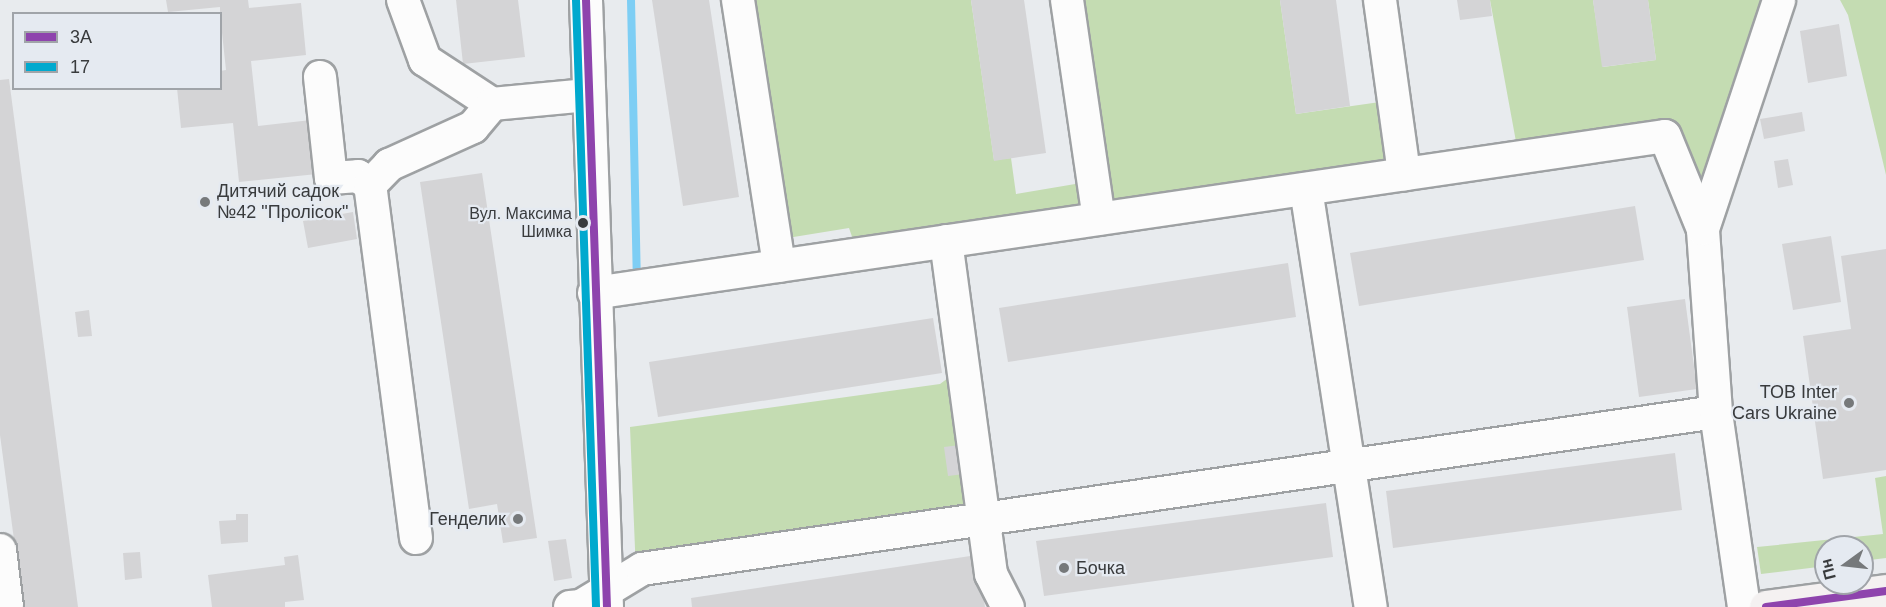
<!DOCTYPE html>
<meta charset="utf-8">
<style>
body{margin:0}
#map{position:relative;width:1886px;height:607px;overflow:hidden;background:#e8ebee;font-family:Arial,sans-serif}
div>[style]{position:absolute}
.green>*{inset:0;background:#c4dcb2}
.stream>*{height:8px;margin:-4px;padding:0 4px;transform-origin:4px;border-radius:4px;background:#7ecef4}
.building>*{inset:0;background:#d4d4d6}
.roads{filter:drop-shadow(2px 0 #9ea1a3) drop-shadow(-2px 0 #9ea1a3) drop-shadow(0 2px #9ea1a3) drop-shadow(0 -2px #9ea1a3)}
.minor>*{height:32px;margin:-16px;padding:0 16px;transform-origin:16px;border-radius:16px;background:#fcfcfc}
.major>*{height:33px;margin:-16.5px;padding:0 16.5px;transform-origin:16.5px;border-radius:16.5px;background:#f4f1f1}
.bus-1>*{height:8px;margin:-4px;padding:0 4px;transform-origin:4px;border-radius:4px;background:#8e44ad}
.bus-2>*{height:8px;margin:-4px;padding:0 4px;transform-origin:4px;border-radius:4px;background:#00a9ce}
.dots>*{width:16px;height:16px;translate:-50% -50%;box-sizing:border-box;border:3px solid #e5eaf1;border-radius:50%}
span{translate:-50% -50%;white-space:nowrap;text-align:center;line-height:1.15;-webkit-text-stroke:4.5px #e5eaf1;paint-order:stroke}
.bus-label{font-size:16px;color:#393b3d}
.right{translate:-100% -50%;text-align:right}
.poi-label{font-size:18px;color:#393b3d}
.left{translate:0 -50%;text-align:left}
.legend{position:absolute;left:12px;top:12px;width:210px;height:78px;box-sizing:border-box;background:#e5eaf1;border:2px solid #a0a4a9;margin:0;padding:8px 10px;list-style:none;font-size:18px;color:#393b3d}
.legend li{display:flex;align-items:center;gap:12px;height:30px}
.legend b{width:30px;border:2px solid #a0a4a9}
.north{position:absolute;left:1814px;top:535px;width:60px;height:60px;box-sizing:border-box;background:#e5eaf1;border:2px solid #a0a4a9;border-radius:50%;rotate:255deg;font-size:16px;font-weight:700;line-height:24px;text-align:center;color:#393b3d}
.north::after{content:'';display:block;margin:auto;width:21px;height:27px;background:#76797b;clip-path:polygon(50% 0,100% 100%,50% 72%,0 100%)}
</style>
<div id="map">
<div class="green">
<div style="clip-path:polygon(738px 0,971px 0,994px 160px,1011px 158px,1016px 194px,1093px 181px,1067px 0,1280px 0,1296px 114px,1394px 100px,1404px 174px,858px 254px,849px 228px,775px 240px)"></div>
<div style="clip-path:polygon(1490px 0,1593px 0,1603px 67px,1656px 60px,1648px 0,1779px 0,1703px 229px,1664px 136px,1519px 158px)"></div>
<div style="clip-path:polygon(1840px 0,1886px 0,1886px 175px,1848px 15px)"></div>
<div style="clip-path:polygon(963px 367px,983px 519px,636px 573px,630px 427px,940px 384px)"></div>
<div style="clip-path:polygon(1886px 476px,1886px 558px,1862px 561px,1862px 547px,1826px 547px,1826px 566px,1761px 574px,1757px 547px,1883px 534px,1875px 478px)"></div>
</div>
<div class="stream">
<div style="left:631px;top:0;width:281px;rotate:88.8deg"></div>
</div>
<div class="building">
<div style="clip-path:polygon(166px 0,248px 0,249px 8px,301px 3px,306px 55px,251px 61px,258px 126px,311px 120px,317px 174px,239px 182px,233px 123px,181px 128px,177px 88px,220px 88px,220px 71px,226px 70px,220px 14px,220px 7px,168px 12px)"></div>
<div style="clip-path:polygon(456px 0,518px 0,525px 57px,463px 64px)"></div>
<div style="clip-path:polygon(652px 0,709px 0,739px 197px,683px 206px)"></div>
<div style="clip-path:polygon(971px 0,1024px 0,1046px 153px,994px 161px)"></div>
<div style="clip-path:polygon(1280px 0,1336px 0,1350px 106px,1296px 114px)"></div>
<div style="clip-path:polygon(1457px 0,1490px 0,1492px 16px,1460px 20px)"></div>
<div style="clip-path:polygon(1593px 0,1648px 0,1656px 60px,1602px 67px)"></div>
<div style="clip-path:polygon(1839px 24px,1847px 76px,1808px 83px,1800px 31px)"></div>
<div style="clip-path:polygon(9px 79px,78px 607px,23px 607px,0 435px,0 80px)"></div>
<div style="clip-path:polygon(1802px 112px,1805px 131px,1764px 139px,1760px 119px)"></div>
<div style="clip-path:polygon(1788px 159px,1793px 185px,1778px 188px,1774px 161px)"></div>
<div style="clip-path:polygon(482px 173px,537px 538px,503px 543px,497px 504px,469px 509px,420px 182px)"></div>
<div style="clip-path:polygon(1635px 206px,1644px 260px,1359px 306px,1350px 253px)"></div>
<div style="clip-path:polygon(353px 212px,357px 239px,308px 248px,303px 221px)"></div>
<div style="clip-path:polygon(1831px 236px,1841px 302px,1793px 310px,1782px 244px)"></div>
<div style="clip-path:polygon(1886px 249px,1886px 470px,1823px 479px,1803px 336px,1851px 329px,1841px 256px)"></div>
<div style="clip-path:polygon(1288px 263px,1296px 317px,1008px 362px,999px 308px)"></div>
<div style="clip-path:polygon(1685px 299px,1697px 389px,1639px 397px,1627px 307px)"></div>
<div style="clip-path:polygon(89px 310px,92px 336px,78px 337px,75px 312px)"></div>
<div style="clip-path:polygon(933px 318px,942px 373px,658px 417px,649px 362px)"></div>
<div style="clip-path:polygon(960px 445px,964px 474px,948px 476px,944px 447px)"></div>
<div style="clip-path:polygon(1675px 453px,1682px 510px,1393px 548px,1386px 491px)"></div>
<div style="clip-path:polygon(1326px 503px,1333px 557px,1044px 596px,1036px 541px)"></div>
<div style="clip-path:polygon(236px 514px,248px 514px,248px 542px,221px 544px,219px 521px,236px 520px)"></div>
<div style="clip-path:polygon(566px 539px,572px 578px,554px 581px,548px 541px)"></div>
<div style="clip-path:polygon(140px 552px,142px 578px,125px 580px,123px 553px)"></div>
<div style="clip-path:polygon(298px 555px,304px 600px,285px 602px,285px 607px,212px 607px,208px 575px,285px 565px,284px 557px)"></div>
<div style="clip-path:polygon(977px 555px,985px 607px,692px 607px,691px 598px)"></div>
</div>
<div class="roads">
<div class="minor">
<div style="left:403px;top:0;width:64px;rotate:69.9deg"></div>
<div style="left:425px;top:60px;width:80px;rotate:33.3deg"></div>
<div style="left:586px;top:0;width:607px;rotate:88.02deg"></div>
<div style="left:738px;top:0;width:269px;rotate:81.2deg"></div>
<div style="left:1067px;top:0;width:221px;rotate:81.7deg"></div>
<div style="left:1380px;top:0;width:176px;rotate:82.1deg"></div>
<div style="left:320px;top:77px;width:102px;rotate:83.8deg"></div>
<div style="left:331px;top:178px;width:27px;rotate:-4deg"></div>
<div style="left:358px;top:176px;width:15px;rotate:37deg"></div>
<div style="left:1306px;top:189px;width:423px;rotate:81.2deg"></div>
<div style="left:946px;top:241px;width:336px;rotate:82.3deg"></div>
<div style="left:991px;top:574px;width:37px;rotate:63deg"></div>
<div style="left:594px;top:293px;width:1082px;rotate:-8.34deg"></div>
<div style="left:1665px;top:136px;width:100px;rotate:67.8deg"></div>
<div style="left:416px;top:538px;width:356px;rotate:-97.4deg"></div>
<div style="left:370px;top:185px;width:28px;rotate:-46deg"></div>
<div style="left:389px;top:165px;width:92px;rotate:-24.3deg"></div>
<div style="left:473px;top:127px;width:30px;rotate:-50deg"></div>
<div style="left:492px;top:104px;width:96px;rotate:-5.4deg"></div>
<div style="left:0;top:550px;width:57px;rotate:83deg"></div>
<div style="left:570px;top:607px;width:11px;rotate:-5deg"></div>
<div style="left:581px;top:606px;width:71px;rotate:-31.2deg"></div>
<div style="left:642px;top:569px;width:1085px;rotate:-8.32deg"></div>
<div style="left:1744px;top:607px;width:197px;rotate:-98.2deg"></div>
<div style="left:1716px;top:412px;width:183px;rotate:-94.1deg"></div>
<div style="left:1703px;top:229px;width:241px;rotate:-71.6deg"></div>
</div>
<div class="major">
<div style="left:1766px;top:607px;width:121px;rotate:-7.6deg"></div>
</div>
</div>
<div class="bus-1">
<div style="left:586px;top:0;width:607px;rotate:88.02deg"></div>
<div style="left:1766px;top:607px;width:121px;rotate:-7.6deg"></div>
</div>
<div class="bus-2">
<div style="left:576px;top:0;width:607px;rotate:88.11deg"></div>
</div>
<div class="dots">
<div style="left:205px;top:202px;background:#76797b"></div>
<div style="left:583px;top:223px;background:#393b3d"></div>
<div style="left:1849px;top:403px;background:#76797b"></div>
<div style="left:518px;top:519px;background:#76797b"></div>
<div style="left:1064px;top:568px;background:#76797b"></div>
</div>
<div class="bus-label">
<span class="right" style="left:572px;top:223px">Вул. Максима<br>Шимка</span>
</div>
<div class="poi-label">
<span class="left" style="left:217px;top:202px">Дитячий садок<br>№42 "Пролісок"</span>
<span class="right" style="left:1837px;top:403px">ТОВ Inter<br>Cars Ukraine</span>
<span class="right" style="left:506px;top:519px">Генделик</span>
<span class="left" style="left:1076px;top:568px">Бочка</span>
</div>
<ul class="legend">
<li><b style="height:8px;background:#8e44ad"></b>3А</li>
<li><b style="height:8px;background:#00a9ce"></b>17</li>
</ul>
<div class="north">Пн</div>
</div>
